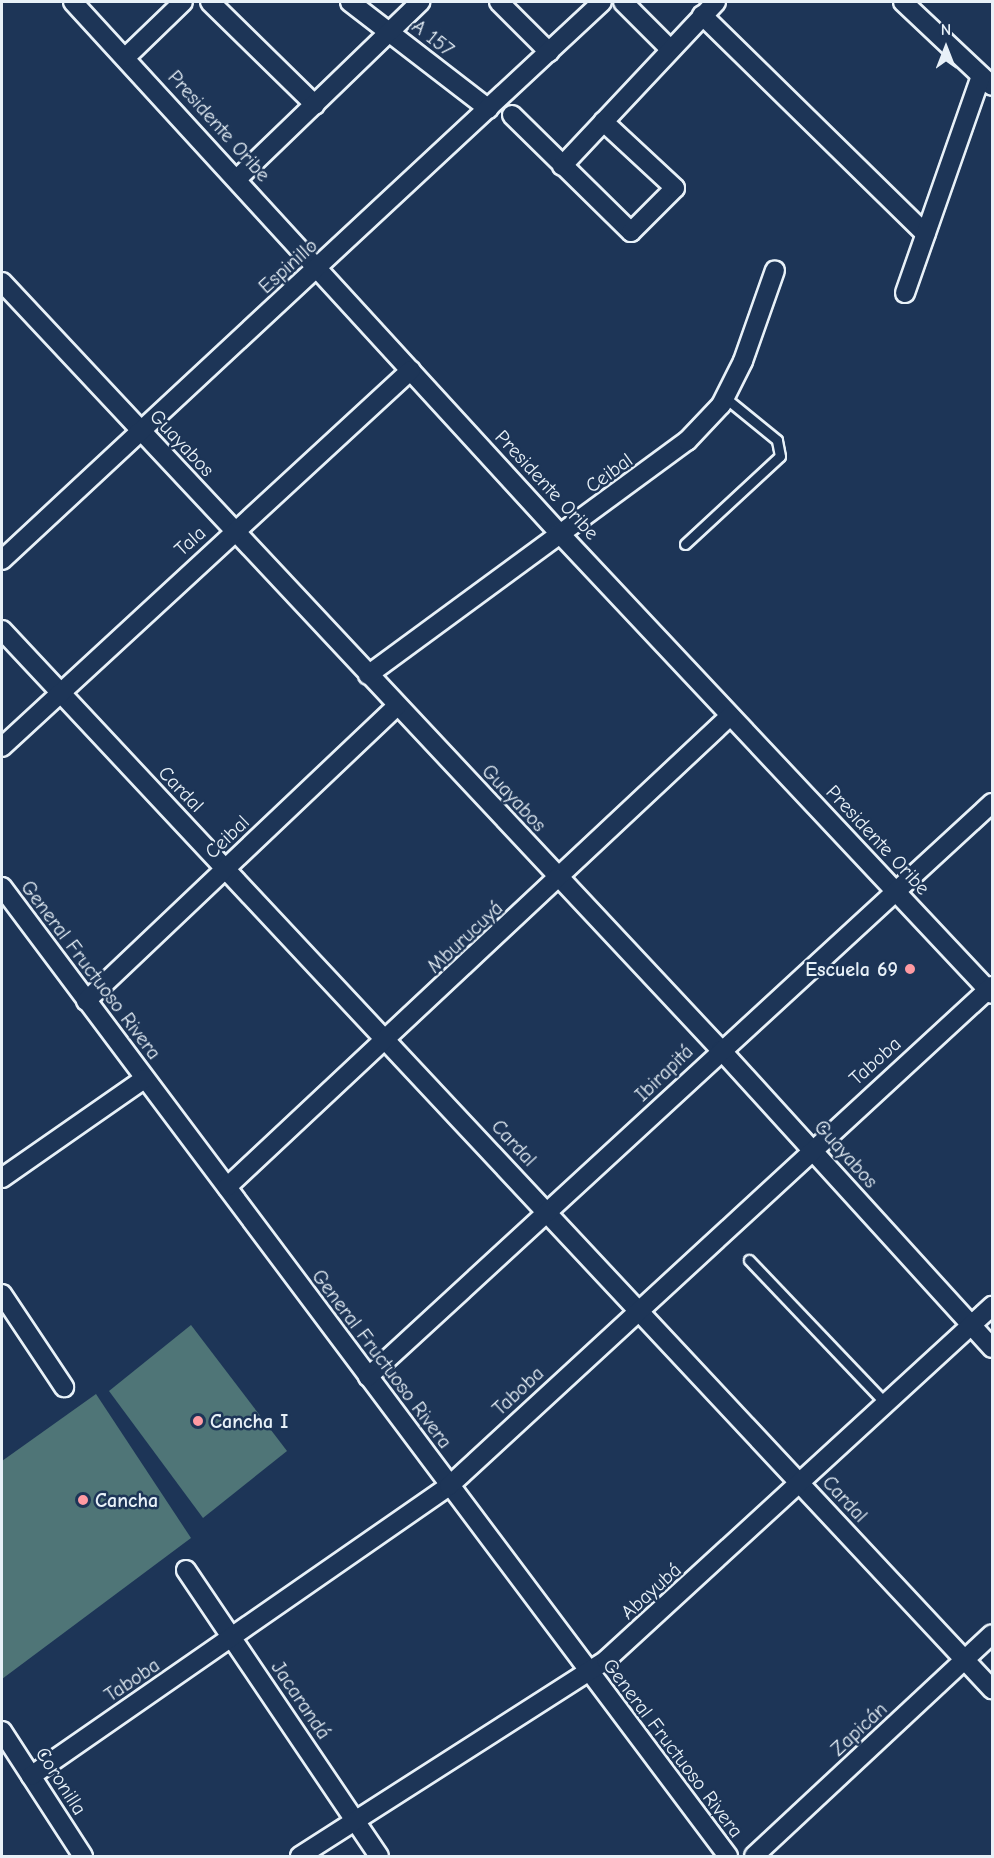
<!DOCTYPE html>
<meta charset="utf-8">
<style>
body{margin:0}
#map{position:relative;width:994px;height:1858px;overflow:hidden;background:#1d3557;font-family:"Comic Neue",sans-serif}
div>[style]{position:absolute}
.green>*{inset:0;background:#4f7577}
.roads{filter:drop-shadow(2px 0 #e8f1f8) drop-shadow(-2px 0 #e8f1f8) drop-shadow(0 2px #e8f1f8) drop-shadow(0 -2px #e8f1f8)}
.lane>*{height:9px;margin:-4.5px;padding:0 4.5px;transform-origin:4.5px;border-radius:4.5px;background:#1d3557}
.street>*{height:18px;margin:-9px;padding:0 9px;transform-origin:9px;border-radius:9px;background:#1d3557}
.dots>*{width:16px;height:16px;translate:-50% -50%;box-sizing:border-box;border:3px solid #1d3557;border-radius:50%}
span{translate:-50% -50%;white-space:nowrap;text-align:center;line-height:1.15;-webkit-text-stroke:5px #1d3557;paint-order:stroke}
.street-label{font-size:20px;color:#e8f1f8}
.poi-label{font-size:20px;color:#e8f1f8;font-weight:700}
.right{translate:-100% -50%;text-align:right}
.left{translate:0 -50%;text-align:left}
.frame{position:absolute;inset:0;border:3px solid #e8f1f8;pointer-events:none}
.north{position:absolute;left:916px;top:18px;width:60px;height:60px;-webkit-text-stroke:4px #1d3557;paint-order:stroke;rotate:0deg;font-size:16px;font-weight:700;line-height:24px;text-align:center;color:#e8f1f8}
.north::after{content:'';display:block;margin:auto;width:21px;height:27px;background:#e8f1f8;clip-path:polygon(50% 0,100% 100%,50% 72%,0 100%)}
</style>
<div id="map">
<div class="green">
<div style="clip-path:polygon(191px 1325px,287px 1451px,203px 1518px,109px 1391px)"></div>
<div style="clip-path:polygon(96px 1394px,191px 1538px,2px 1679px,2px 1461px)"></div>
</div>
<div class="roads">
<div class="lane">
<div style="left:685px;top:544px;width:129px;rotate:-42.8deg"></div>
<div style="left:780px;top:456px;width:16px;rotate:-101deg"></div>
<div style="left:777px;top:440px;width:68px;rotate:-140.9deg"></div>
<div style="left:749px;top:1260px;width:196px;rotate:46.4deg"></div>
</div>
<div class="street">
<div style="left:73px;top:2px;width:724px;rotate:47.52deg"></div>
<div style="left:562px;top:536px;width:628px;rotate:46.81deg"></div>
<div style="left:210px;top:2px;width:147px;rotate:44.4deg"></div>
<div style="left:350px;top:2px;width:175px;rotate:37.6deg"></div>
<div style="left:499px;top:2px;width:71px;rotate:45deg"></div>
<div style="left:623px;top:2px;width:65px;rotate:45deg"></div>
<div style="left:903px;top:2px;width:122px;rotate:43.3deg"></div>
<div style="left:702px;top:15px;width:313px;rotate:44.4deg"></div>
<div style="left:126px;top:57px;width:79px;rotate:-44deg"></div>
<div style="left:512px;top:115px;width:167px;rotate:44.5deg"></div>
<div style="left:631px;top:232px;width:62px;rotate:-45deg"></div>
<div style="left:675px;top:188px;width:98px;rotate:-137.1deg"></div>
<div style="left:562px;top:166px;width:225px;rotate:-46.8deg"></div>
<div style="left:237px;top:179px;width:255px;rotate:-44deg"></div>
<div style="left:2px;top:282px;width:1052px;rotate:46.89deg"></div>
<div style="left:721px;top:1050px;width:403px;rotate:47.7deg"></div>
<div style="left:905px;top:293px;width:230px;rotate:-70.7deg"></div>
<div style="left:2px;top:560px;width:819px;rotate:-42.92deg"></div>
<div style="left:2px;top:630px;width:1450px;rotate:46.93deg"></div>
<div style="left:368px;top:675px;width:396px;rotate:-36.3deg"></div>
<div style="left:687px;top:441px;width:50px;rotate:-46.6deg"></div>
<div style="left:721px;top:405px;width:49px;rotate:-63.4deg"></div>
<div style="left:743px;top:361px;width:96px;rotate:-70.6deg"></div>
<div style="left:2px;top:747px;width:556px;rotate:-42.67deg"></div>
<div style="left:2px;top:887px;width:1211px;rotate:53.16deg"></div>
<div style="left:86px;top:1001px;width:429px;rotate:-43.5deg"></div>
<div style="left:2px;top:1178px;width:173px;rotate:-34.9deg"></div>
<div style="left:227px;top:1187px;width:689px;rotate:-43.12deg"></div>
<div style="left:2px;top:1294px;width:112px;rotate:56.3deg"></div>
<div style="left:368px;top:1377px;width:848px;rotate:-42.61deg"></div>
<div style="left:186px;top:1570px;width:345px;rotate:56deg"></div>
<div style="left:2px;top:1731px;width:149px;rotate:57.1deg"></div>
<div style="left:31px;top:1776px;width:509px;rotate:-34.75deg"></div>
<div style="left:449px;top:1486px;width:738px;rotate:-42.64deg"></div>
<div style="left:300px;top:1856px;width:363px;rotate:-32.6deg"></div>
<div style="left:606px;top:1660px;width:524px;rotate:-42.52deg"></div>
<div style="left:754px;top:1856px;width:325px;rotate:-43deg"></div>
</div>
</div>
<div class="dots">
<div style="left:910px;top:969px;background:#ff9aa2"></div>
<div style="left:198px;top:1421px;background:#ff9aa2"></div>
<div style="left:83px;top:1500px;background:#ff9aa2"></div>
</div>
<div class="street-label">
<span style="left:433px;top:38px;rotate:38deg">A 157</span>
<span style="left:219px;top:126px;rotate:48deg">Presidente Oribe</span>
<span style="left:288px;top:266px;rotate:-42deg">Espinillo</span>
<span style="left:182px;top:443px;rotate:47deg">Guayabos</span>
<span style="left:609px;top:473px;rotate:-36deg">Ceibal</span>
<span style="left:547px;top:485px;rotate:47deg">Presidente Oribe</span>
<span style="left:190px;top:541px;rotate:-42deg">Tala</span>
<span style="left:181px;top:789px;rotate:46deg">Cardal</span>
<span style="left:514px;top:798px;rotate:47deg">Guayabos</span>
<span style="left:227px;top:837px;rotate:-44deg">Ceibal</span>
<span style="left:878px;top:840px;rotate:47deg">Presidente Oribe</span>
<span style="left:465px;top:937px;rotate:-43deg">Mburucuyá</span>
<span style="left:91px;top:970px;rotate:53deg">General Fructuoso Rivera</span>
<span style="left:875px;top:1061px;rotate:-42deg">Taboba</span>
<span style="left:664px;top:1073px;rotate:-44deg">Ibirapitá</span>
<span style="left:514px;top:1143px;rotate:47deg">Cardal</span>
<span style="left:846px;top:1154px;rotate:48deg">Guayabos</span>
<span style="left:382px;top:1359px;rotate:53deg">General Fructuoso Rivera</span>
<span style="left:518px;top:1391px;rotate:-43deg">Taboba</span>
<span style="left:845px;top:1499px;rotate:47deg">Cardal</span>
<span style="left:651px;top:1591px;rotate:-42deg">Abayubá</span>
<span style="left:132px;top:1680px;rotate:-34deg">Taboba</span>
<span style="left:301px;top:1700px;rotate:56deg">Jacarandá</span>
<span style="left:859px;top:1729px;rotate:-43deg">Zapicán</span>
<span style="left:673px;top:1748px;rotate:53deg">General Fructuoso Rivera</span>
<span style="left:61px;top:1781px;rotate:57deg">Coronilla</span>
</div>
<div class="poi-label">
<span class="right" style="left:898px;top:969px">Escuela 69</span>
<span class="left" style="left:210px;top:1421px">Cancha I</span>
<span class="left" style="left:95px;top:1500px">Cancha</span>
</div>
<div class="frame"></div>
<div class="north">N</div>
</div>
